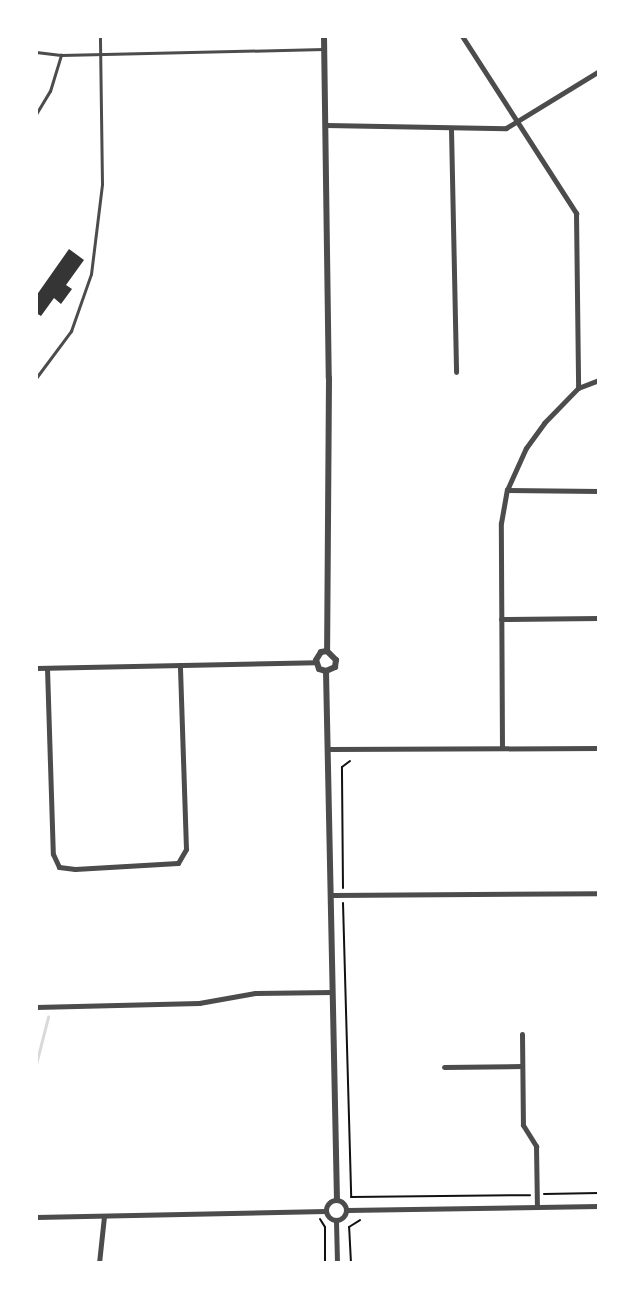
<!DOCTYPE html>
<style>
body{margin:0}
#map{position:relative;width:635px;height:1299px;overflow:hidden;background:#fff;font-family:"Titillium Web",sans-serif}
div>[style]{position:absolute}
.stream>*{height:3px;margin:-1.5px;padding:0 1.5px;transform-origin:1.5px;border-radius:1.5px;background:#d9d9d9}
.building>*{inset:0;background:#353535}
.path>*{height:2px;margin:-1px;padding:0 1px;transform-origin:1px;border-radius:1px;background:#111}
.service>*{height:3px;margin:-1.5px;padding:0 1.5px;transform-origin:1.5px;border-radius:1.5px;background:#4c4c4c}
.minor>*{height:5px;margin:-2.5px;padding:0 2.5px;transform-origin:2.5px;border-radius:2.5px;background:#4c4c4c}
.minor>.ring{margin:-2.5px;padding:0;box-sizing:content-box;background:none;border:5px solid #4c4c4c;border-radius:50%}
.tertiary>*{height:6px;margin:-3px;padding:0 3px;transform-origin:3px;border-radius:3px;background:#4c4c4c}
span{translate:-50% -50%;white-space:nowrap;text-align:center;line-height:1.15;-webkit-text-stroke:8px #fff;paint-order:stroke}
.frame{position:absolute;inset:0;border:38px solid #fff;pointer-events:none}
</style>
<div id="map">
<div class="stream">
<div style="left:36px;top:1064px;width:49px;rotate:-75.7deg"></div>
</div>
<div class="building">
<div style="clip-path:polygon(69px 249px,84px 260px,66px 285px,72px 289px,61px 304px,54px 298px,41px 316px,36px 313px,36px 296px)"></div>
</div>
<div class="path">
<div style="left:343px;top:888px;width:121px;rotate:-90.5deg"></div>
<div style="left:342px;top:767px;width:10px;rotate:-37deg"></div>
<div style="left:343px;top:903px;width:294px;rotate:88.4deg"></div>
<div style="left:351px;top:1197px;width:179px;rotate:-0.6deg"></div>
<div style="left:544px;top:1194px;width:55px;rotate:-1deg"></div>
<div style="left:320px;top:1219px;width:9px;rotate:58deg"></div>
<div style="left:325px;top:1227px;width:36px;rotate:90deg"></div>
<div style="left:351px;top:1263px;width:36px;rotate:-93deg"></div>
<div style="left:349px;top:1227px;width:13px;rotate:-32deg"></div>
</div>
<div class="service">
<div style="left:36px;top:52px;width:25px;rotate:7deg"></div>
<div style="left:61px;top:55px;width:263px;rotate:-1.3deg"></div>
<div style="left:36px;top:114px;width:27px;rotate:-59deg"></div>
<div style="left:50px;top:91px;width:38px;rotate:-73deg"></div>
<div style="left:36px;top:378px;width:59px;rotate:-53.3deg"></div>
<div style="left:71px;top:331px;width:60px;rotate:-70.7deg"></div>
<div style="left:91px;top:274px;width:91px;rotate:-83deg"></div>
<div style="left:102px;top:184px;width:148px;rotate:-90.8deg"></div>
</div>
<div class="minor">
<div style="left:462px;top:36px;width:211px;rotate:57.2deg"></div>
<div style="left:576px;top:213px;width:175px;rotate:89.3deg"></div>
<div style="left:326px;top:125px;width:180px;rotate:1deg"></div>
<div style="left:506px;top:128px;width:109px;rotate:-31.5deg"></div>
<div style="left:451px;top:129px;width:243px;rotate:88.8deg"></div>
<div style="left:507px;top:490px;width:92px;rotate:0.6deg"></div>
<div style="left:501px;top:619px;width:98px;rotate:-0.6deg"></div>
<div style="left:36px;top:668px;width:280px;rotate:-1.2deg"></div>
<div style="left:47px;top:668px;width:186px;rotate:88.2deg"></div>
<div style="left:53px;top:854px;width:14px;rotate:65deg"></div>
<div style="left:59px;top:867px;width:16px;rotate:7deg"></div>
<div style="left:75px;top:869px;width:103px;rotate:-3.3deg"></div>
<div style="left:178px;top:863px;width:16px;rotate:-60deg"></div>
<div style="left:186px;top:849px;width:184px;rotate:-91.9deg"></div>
<div style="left:502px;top:748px;width:225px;rotate:-90.3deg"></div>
<div style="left:501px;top:523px;width:34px;rotate:-80deg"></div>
<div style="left:507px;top:490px;width:46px;rotate:-65.7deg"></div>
<div style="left:526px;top:448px;width:31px;rotate:-54deg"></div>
<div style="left:544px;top:423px;width:49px;rotate:-45.8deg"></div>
<div style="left:578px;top:388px;width:22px;rotate:-21deg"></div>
<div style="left:330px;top:749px;width:269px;rotate:-0.2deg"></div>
<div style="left:332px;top:895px;width:267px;rotate:-0.4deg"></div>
<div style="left:36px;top:1007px;width:163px;rotate:-1.4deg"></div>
<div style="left:199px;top:1003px;width:57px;rotate:-10.1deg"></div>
<div style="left:255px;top:993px;width:77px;rotate:-0.7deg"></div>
<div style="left:522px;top:1034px;width:91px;rotate:89.4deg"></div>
<div style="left:523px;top:1125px;width:25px;rotate:58deg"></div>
<div style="left:536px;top:1146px;width:61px;rotate:89.1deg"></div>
<div style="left:444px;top:1067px;width:78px;rotate:-0.7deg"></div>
<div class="ring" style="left:326px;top:1200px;width:15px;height:15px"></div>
<div style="left:347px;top:1210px;width:252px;rotate:-0.9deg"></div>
<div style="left:36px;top:1217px;width:290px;rotate:-1.2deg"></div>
<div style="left:336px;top:1221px;width:42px;rotate:88.6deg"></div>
<div style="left:99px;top:1263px;width:47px;rotate:-83.9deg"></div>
</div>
<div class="tertiary">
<div style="left:324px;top:36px;width:342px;rotate:89.2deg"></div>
<div style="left:329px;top:378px;width:273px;rotate:90.4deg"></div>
<div style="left:326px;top:671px;width:529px;rotate:88.81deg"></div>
<div style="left:326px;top:671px;width:7px;rotate:-164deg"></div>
<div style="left:319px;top:669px;width:9px;rotate:-108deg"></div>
<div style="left:316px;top:660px;width:9px;rotate:-58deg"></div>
<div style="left:321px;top:652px;width:6px;rotate:-9deg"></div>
<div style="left:326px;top:671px;width:10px;rotate:-24deg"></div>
<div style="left:335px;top:667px;width:7px;rotate:-82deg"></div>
<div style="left:336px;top:660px;width:13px;rotate:-135deg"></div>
</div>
<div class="frame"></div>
</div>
